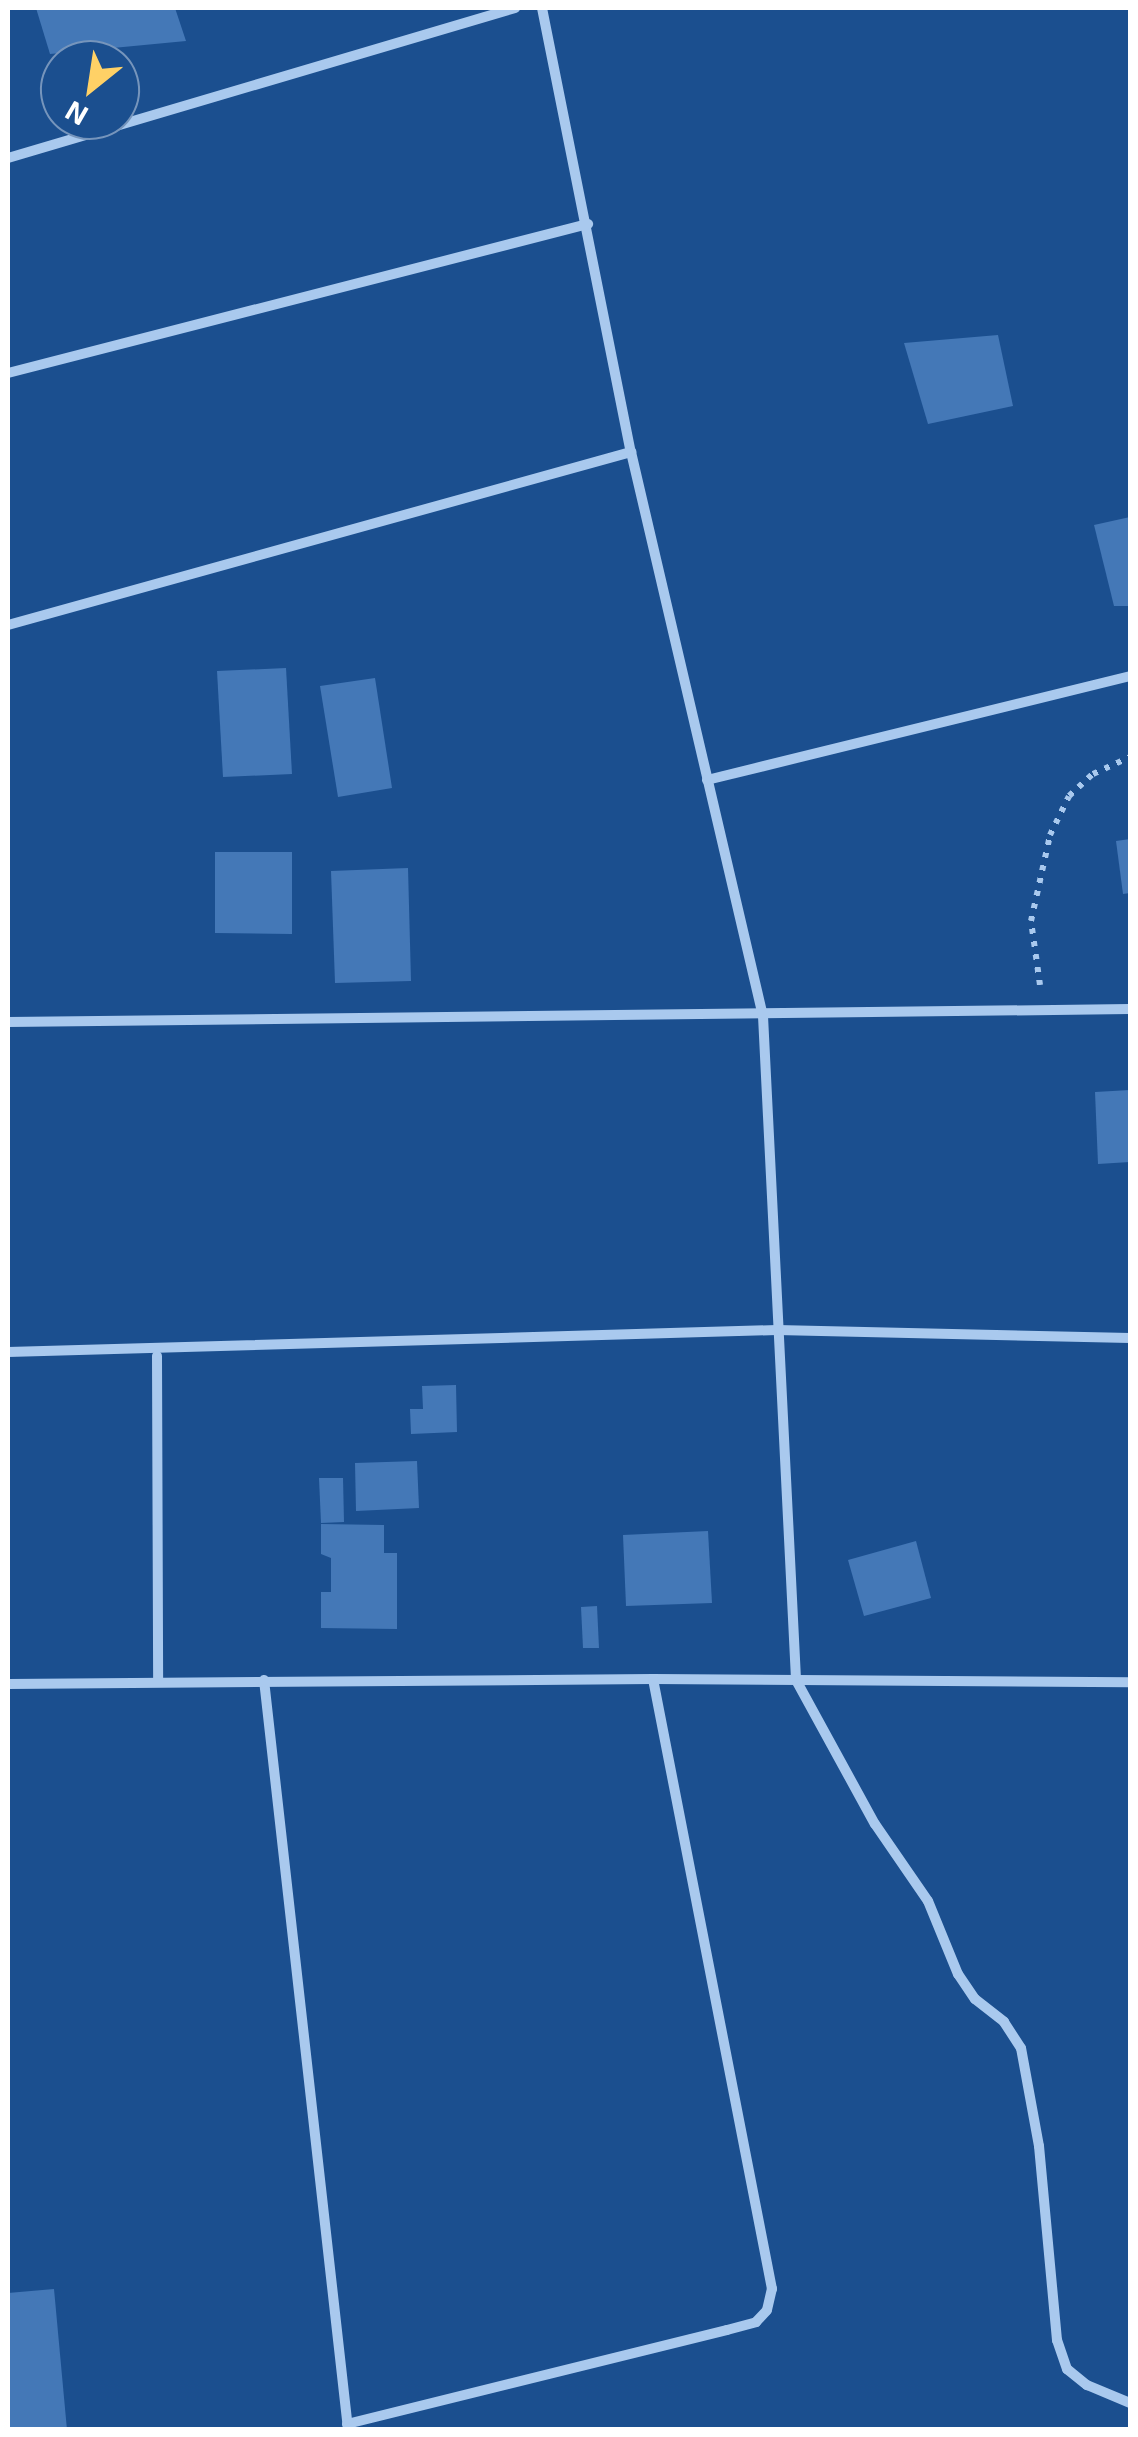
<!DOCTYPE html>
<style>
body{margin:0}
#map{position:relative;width:1138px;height:2437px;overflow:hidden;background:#1b4f8f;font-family:"Exo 2",sans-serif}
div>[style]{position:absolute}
.building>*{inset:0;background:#4478b7}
.path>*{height:6px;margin-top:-3px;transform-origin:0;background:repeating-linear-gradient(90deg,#a9c9ee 0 5px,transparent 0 13px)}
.minor>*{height:10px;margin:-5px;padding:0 5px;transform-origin:5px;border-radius:5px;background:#a9c9ee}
span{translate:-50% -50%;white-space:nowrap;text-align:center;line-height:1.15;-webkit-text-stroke:10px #1b4f8f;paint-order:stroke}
.frame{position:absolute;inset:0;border:10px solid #fff;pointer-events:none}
.north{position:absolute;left:40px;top:40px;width:100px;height:100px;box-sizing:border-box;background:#1b4f8f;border:2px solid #7695bc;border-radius:50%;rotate:210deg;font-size:28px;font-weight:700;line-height:40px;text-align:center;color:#fff}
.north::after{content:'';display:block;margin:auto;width:35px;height:45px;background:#ffd166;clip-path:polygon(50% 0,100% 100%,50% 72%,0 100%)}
</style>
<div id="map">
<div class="building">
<div style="clip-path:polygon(36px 8px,175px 8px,186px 41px,50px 54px)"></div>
<div style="clip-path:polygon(998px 335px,1013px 406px,928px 424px,904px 343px)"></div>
<div style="clip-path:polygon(1130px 517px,1130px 606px,1114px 606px,1094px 525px)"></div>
<div style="clip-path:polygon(286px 668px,292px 774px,223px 777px,217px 671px)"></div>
<div style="clip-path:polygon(375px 678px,392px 788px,338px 797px,320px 686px)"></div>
<div style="clip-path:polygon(1130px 839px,1130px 893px,1123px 894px,1116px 841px)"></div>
<div style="clip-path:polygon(215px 852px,292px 852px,292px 934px,215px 933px)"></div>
<div style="clip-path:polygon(408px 868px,411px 981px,335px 983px,331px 871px)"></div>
<div style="clip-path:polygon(1130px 1090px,1130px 1162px,1098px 1164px,1095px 1092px)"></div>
<div style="clip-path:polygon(456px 1385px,457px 1432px,411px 1434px,410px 1409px,423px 1409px,422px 1386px)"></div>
<div style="clip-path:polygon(417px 1461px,419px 1508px,356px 1511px,355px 1463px)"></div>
<div style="clip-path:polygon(319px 1478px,343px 1478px,344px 1522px,321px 1523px)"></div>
<div style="clip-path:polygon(321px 1524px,384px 1525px,384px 1553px,397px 1553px,397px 1629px,321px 1628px,321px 1592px,331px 1592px,331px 1558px,321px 1554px)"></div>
<div style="clip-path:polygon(708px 1531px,712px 1603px,626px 1606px,623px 1535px)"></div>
<div style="clip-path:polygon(916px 1541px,931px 1598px,864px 1616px,848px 1560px)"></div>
<div style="clip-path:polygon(597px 1606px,599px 1648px,583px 1648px,581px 1607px)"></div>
<div style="clip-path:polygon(54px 2289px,67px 2430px,8px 2430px,8px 2293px)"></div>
</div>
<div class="path">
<div style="left:1040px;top:985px;width:65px;rotate:-98deg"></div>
<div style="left:1031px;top:921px;width:88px;rotate:-77.5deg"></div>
<div style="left:1050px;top:835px;width:43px;rotate:-64deg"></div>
<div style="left:1069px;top:796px;width:33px;rotate:-43deg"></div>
<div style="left:1093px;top:774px;width:41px;rotate:-24.7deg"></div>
</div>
<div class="minor">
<div style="left:542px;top:8px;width:453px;rotate:78.7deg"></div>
<div style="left:631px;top:452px;width:579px;rotate:76.83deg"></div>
<div style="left:763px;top:1016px;width:665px;rotate:87.15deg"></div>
<div style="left:796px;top:1680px;width:164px;rotate:61.3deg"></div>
<div style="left:875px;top:1824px;width:93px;rotate:55.5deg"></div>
<div style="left:928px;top:1901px;width:79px;rotate:67.7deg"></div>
<div style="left:958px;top:1974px;width:30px;rotate:56deg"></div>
<div style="left:975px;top:1999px;width:37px;rotate:38deg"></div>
<div style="left:1004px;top:2022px;width:31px;rotate:57deg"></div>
<div style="left:1021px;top:2048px;width:100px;rotate:79.6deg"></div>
<div style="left:1039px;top:2146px;width:195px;rotate:84.7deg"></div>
<div style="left:1057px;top:2340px;width:31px;rotate:71deg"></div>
<div style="left:1067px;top:2369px;width:26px;rotate:39deg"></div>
<div style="left:1087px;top:2385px;width:47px;rotate:22.7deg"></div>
<div style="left:8px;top:158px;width:529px;rotate:-16.48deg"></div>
<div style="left:8px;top:373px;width:599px;rotate:-14.41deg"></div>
<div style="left:8px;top:625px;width:647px;rotate:-15.52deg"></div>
<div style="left:707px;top:780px;width:436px;rotate:-13.8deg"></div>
<div style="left:8px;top:1022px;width:1122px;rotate:-0.66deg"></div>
<div style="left:8px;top:1352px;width:769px;rotate:-1.64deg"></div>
<div style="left:777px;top:1330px;width:353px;rotate:1.3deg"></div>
<div style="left:157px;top:1356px;width:325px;rotate:89.8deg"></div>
<div style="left:264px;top:1680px;width:754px;rotate:83.6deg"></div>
<div style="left:8px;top:1684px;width:645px;rotate:-0.44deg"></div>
<div style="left:653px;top:1679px;width:477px;rotate:0.4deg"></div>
<div style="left:347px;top:2424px;width:391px;rotate:-13.9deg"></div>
<div style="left:727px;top:2330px;width:30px;rotate:-15deg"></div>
<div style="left:756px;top:2322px;width:16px;rotate:-47deg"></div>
<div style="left:767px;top:2310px;width:22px;rotate:-77deg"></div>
<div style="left:772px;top:2289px;width:621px;rotate:-101.04deg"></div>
</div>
<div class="frame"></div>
<div class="north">N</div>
</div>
